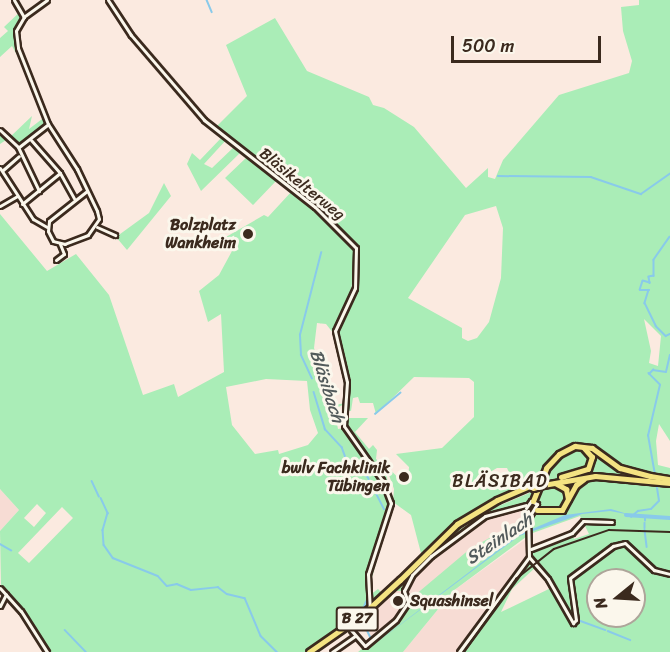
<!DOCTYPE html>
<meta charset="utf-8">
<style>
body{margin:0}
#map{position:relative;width:670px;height:652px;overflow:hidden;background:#fbeae0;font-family:Sriracha,sans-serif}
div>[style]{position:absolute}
.built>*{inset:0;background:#f7dcd4}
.green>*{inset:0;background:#aaedb7}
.water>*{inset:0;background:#89caea}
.stream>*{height:1.5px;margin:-0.75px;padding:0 0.75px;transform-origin:0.75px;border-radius:0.75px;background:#89caea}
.river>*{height:4px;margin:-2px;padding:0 2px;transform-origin:2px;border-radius:2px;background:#89caea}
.roads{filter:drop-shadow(2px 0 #3b2a1e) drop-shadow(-2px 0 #3b2a1e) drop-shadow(0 2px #3b2a1e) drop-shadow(0 -2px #3b2a1e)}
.minor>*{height:3px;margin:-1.5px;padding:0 1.5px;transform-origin:1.5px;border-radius:1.5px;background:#fbf7ec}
.major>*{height:4.5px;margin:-2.25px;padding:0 2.25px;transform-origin:2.25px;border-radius:2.25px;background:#f4e382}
.highway>*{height:5px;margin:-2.5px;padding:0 2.5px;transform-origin:2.5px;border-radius:2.5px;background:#f4e382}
.rail>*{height:1.5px;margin:-0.75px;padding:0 0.75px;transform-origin:0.75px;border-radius:0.75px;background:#3b2a1e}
.bridges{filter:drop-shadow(2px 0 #3b2a1e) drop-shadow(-2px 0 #3b2a1e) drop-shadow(0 2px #3b2a1e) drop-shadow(0 -2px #3b2a1e)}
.highway-bridge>*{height:5px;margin:-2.5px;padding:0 2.5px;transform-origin:2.5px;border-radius:2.5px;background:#f4e382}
.dots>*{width:16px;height:16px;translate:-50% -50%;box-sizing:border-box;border:3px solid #fbf7ec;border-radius:50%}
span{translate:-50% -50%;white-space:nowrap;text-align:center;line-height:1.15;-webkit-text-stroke:6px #fbf7ec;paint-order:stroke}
.shield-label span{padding:2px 4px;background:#fbf7ec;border:2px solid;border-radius:4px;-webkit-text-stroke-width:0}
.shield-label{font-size:15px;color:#3b2a1e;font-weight:700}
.street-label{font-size:16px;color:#3b2a1e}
.poi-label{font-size:16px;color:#3b2a1e;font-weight:700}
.right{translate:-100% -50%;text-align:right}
.left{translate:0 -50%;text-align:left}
.water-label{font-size:18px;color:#525a5b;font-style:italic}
.neighbourhood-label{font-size:18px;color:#3b2a1e;letter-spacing:1.5px}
.north{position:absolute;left:586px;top:568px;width:60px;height:60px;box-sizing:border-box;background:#fbf7ec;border:2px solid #aea59a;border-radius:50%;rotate:252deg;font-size:16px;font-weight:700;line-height:24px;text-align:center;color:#3b2a1e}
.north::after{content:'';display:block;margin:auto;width:21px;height:27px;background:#3b2a1e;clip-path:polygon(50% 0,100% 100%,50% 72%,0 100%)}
.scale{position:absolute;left:451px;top:36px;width:150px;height:27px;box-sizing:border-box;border:3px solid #3b2a1e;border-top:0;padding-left:8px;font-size:18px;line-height:21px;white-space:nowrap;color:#3b2a1e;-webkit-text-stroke:4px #fbf7ec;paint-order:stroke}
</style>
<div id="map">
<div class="built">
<div style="clip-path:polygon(0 489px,19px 510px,0 531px)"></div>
<div style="clip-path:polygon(510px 507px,523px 507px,524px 519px,471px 548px,372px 640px,358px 622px,461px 531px)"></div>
<div style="clip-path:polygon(530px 536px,530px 554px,524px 564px,459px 652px,403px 652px,453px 591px)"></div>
</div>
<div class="green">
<div style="clip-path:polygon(evenodd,639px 0,670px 0,670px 441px,659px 424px,656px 441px,658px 465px,670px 468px,670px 652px,459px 652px,531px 549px,572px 533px,574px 539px,589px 534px,580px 516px,530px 534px,453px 591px,403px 652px,358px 652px,393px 623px,408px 601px,471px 548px,524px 519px,523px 507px,519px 506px,499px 510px,461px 531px,417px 569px,404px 591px,393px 591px,351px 630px,348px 626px,306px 652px,48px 652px,1px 586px,0 531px,19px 510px,0 489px,0 214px,47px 271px,76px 254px,109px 295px,143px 395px,174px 384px,178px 397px,224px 372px,221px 314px,208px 322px,199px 291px,219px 275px,232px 251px,226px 237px,264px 215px,268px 217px,292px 191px,277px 180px,253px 205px,225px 178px,248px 156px,242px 151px,201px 191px,187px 164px,192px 153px,200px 160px,223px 136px,214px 129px,247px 96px,226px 45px,275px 18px,307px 71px,369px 97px,373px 105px,384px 108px,414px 127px,466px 188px,488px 168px,488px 177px,495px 179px,503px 160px,559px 95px,629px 73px,632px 61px,623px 31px,621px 7px,639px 5px,639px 0,227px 139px,235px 146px,212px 168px,204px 164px,227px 139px,639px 0,496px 206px,503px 228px,501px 278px,489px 322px,477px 338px,468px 341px,462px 338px,462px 328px,408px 298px,465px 215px,496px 206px,639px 0,314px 207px,351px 239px,359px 254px,354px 295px,336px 333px,348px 382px,347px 410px,351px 411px,353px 398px,358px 397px,360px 403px,373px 403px,376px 414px,414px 377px,469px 378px,474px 382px,474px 417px,442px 448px,396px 454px,409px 467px,408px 482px,402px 482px,385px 464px,394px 489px,393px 502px,411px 515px,422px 557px,448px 530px,472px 512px,537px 481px,534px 491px,489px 510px,446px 539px,383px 594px,378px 589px,370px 595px,369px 588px,392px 508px,376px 473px,344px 428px,338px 429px,334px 409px,347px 403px,333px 405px,314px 348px,317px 323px,326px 324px,334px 334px,336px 321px,351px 294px,355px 252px,314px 207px,639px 0,644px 319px,661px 336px,658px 366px,649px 363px,651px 351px,644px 319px,639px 0,266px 379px,307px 381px,310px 410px,318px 433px,308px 445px,279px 454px,278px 450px,255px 454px,232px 425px,226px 387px,266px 379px,639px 0,497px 468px,507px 468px,513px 481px,494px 489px,490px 483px,480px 482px,478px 479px,497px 468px,639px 0,37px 504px,46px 513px,34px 527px,24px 518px,37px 504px,639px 0,62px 507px,73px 518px,29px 563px,18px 553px,62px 507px,639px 0,537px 566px,553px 587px,501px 612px,512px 589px,537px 566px,639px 0,598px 580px,634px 580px,634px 616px,598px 616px,598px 580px)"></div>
<div style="clip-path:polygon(22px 10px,24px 17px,16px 31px,22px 64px,12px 46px,0 57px,0 38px,8px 31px,4px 27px)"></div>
<div style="clip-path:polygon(32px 116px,29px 129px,46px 116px,48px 124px,18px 147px,9px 138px,0 144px,0 130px,9px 138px)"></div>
<div style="clip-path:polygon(164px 183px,171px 196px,127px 250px,116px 237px,149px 213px)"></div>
<div style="clip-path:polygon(346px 418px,368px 418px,355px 432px,369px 449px,373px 445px,377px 450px,376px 459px,384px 466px,392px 498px,346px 426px)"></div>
</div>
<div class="water">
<div style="clip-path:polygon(611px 509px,631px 515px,610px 511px,582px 514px,519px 536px,364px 652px,518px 535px,565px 515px)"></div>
</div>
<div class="stream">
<div style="left:207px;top:0;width:13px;rotate:67deg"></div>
<div style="left:498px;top:176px;width:93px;rotate:0.6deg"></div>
<div style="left:591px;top:177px;width:53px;rotate:18.8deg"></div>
<div style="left:641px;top:194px;width:35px;rotate:-35deg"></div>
<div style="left:670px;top:237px;width:28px;rotate:125deg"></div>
<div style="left:654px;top:260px;width:16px;rotate:90deg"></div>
<div style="left:654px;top:276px;width:5px;rotate:169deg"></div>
<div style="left:649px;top:277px;width:6px;rotate:81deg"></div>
<div style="left:650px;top:283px;width:7px;rotate:-164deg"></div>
<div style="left:643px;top:281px;width:9px;rotate:108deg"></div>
<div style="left:640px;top:290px;width:9px"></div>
<div style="left:649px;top:290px;width:14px;rotate:107deg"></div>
<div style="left:645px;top:303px;width:25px;rotate:64deg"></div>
<div style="left:656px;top:326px;width:14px;rotate:45deg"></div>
<div style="left:666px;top:336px;width:4px;rotate:-27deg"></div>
<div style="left:312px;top:379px;width:26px;rotate:-115deg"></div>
<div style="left:301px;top:355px;width:20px;rotate:-93deg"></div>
<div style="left:300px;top:335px;width:85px;rotate:-75.6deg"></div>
<div style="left:314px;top:392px;width:39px;rotate:73deg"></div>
<div style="left:325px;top:429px;width:25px;rotate:47deg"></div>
<div style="left:342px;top:447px;width:12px;rotate:70deg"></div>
<div style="left:346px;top:458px;width:29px;rotate:41deg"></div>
<div style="left:368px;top:477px;width:36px;rotate:63deg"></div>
<div style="left:375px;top:414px;width:33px;rotate:-40deg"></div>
<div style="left:655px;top:475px;width:40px;rotate:-100deg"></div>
<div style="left:648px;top:436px;width:52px;rotate:-76.8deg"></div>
<div style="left:660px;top:385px;width:16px;rotate:-135deg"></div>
<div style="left:649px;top:374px;width:6px;rotate:-45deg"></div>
<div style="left:653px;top:370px;width:13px;rotate:9deg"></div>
<div style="left:666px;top:372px;width:17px;rotate:-77deg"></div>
<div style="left:92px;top:481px;width:17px;rotate:65deg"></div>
<div style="left:101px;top:498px;width:17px;rotate:65deg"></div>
<div style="left:108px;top:513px;width:18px;rotate:106deg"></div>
<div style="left:103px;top:530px;width:15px;rotate:86deg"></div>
<div style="left:104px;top:545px;width:16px;rotate:55deg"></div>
<div style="left:113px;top:558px;width:48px;rotate:21.8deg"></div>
<div style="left:158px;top:576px;width:13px;rotate:48deg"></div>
<div style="left:167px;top:586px;width:10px;rotate:-11deg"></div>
<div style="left:177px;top:584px;width:15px;rotate:23deg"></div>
<div style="left:191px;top:590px;width:27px;rotate:-6deg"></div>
<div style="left:218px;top:587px;width:11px;rotate:38deg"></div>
<div style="left:227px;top:594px;width:18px;rotate:13deg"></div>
<div style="left:245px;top:598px;width:41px;rotate:67.2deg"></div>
<div style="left:261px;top:636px;width:23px;rotate:45deg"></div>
<div style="left:631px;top:517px;width:9px;rotate:-41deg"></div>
<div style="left:638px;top:511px;width:13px;rotate:-9deg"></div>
<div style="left:651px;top:509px;width:11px;rotate:-45deg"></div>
<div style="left:659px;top:501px;width:19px;rotate:-99deg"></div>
<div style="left:645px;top:521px;width:4px;rotate:-90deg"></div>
<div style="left:645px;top:523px;width:5px;rotate:90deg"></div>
<div style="left:645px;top:530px;width:17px;rotate:83deg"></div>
<div style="left:380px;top:543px;width:24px;rotate:-73deg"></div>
<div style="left:0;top:544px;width:13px;rotate:29deg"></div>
<div style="left:370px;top:578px;width:19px;rotate:-78deg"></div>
<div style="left:363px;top:609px;width:8px;rotate:-67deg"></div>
<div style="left:578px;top:620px;width:29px;rotate:20deg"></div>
<div style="left:363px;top:621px;width:19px;rotate:65deg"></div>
<div style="left:65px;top:630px;width:30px;rotate:46deg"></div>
<div style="left:608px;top:631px;width:24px;rotate:22deg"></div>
</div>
<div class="river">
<div style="left:626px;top:515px;width:44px;rotate:3.9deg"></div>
</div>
<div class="roads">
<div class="minor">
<div style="left:14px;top:0;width:20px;rotate:60deg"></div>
<div style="left:47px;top:0;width:29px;rotate:144deg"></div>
<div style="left:24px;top:17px;width:16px;rotate:120deg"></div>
<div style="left:16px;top:31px;width:17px;rotate:83deg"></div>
<div style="left:18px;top:48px;width:82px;rotate:68.5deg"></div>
<div style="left:48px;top:124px;width:54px;rotate:57.2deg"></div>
<div style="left:77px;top:169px;width:47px;rotate:64.5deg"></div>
<div style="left:97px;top:211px;width:8px;rotate:76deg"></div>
<div style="left:99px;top:219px;width:19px;rotate:125deg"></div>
<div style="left:88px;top:235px;width:25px;rotate:159deg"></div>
<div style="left:65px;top:244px;width:12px;rotate:-166deg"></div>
<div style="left:53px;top:241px;width:11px;rotate:-117deg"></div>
<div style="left:48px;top:231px;width:10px;rotate:-84deg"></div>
<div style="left:49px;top:221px;width:48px;rotate:-38.3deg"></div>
<div style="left:108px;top:0;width:42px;rotate:56.7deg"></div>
<div style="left:131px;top:35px;width:112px;rotate:49.3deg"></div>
<div style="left:204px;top:120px;width:141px;rotate:38.1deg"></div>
<div style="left:315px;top:207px;width:58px;rotate:45deg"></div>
<div style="left:356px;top:248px;width:40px;rotate:91.4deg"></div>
<div style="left:355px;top:288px;width:47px;rotate:114.9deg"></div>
<div style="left:335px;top:331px;width:52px;rotate:76.8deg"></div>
<div style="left:347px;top:382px;width:44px;rotate:93.9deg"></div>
<div style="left:344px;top:426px;width:66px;rotate:54.9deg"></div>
<div style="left:382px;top:480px;width:25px;rotate:69deg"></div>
<div style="left:391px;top:503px;width:75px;rotate:107.9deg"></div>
<div style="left:368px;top:574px;width:34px;rotate:87deg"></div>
<div style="left:0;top:130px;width:25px;rotate:43deg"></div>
<div style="left:31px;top:140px;width:44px;rotate:48.7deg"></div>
<div style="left:60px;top:173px;width:29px;rotate:61deg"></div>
<div style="left:18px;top:147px;width:49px;rotate:64.5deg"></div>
<div style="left:19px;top:147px;width:37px;rotate:-38deg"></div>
<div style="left:0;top:168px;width:61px;rotate:57.1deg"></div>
<div style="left:33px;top:219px;width:16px;rotate:30deg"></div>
<div style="left:3px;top:170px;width:21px;rotate:-41deg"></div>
<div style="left:22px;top:204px;width:49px;rotate:-39.2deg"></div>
<div style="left:0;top:206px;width:20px;rotate:-30deg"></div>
<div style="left:97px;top:227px;width:20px;rotate:24deg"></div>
<div style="left:56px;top:260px;width:10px;rotate:-37deg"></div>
<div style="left:64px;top:254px;width:11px;rotate:-112deg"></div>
<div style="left:526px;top:508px;width:9px;rotate:-54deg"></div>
<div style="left:531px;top:501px;width:7px;rotate:27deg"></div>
<div style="left:537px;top:504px;width:17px;rotate:121deg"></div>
<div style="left:531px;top:549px;width:44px;rotate:-21.3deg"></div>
<div style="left:572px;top:533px;width:16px;rotate:-47deg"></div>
<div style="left:583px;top:521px;width:29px;rotate:2deg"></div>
<div style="left:529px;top:557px;width:29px;rotate:49deg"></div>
<div style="left:548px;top:579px;width:51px;rotate:60.4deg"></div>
<div style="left:573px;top:623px;width:4px;rotate:-45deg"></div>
<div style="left:576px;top:620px;width:42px;rotate:-98.1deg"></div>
<div style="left:570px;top:578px;width:54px;rotate:-36.7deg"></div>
<div style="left:613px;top:546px;width:12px;rotate:-14deg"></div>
<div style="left:625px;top:543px;width:40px;rotate:43deg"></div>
<div style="left:654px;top:570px;width:16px;rotate:14deg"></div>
<div style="left:0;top:588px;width:31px;rotate:48deg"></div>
<div style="left:21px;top:611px;width:49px;rotate:57.6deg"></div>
<div style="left:0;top:606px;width:13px;rotate:-63deg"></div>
<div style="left:351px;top:630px;width:21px;rotate:49deg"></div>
<div style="left:365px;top:646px;width:40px;rotate:-40deg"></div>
<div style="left:396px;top:620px;width:22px;rotate:-56deg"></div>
<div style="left:408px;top:602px;width:12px;rotate:-110deg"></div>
<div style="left:404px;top:591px;width:18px;rotate:-63deg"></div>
<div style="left:412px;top:575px;width:27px;rotate:-45deg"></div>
<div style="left:431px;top:556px;width:67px;rotate:-36.5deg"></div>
<div style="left:485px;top:516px;width:42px;rotate:-15deg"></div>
<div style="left:332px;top:652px;width:28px;rotate:-35deg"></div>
<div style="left:459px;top:652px;width:118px;rotate:-53.6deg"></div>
<div style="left:529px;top:557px;width:46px;rotate:-91.2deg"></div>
</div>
<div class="major">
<div style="left:309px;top:652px;width:63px;rotate:-34.7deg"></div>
<div style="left:361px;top:616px;width:53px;rotate:-42.7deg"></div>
</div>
<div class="highway">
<div style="left:650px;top:476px;width:20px;rotate:9deg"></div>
<div style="left:561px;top:477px;width:28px;rotate:-17deg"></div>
<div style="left:588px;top:469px;width:13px;rotate:-72deg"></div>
<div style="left:592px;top:457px;width:13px;rotate:-132deg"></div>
<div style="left:555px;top:483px;width:13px;rotate:29deg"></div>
<div style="left:566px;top:489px;width:10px;rotate:79deg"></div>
<div style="left:543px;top:485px;width:53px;rotate:-9.8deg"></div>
<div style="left:595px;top:476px;width:75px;rotate:5.3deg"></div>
<div style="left:533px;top:501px;width:35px;rotate:-68deg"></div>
<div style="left:546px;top:468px;width:19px;rotate:-47deg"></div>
<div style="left:559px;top:454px;width:18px;rotate:-27deg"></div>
<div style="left:575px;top:446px;width:17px;rotate:7deg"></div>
<div style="left:592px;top:448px;width:34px;rotate:36deg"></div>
<div style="left:620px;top:468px;width:31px;rotate:15deg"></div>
<div style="left:537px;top:510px;width:25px"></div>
<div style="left:562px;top:510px;width:29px;rotate:-61deg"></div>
<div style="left:576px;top:485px;width:10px;rotate:-37deg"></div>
<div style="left:400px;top:580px;width:80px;rotate:-44.5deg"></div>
<div style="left:457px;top:524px;width:47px;rotate:-31deg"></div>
<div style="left:497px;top:500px;width:40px;rotate:-23.4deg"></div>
</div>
</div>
<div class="rail">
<div style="left:464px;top:652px;width:90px;rotate:-54.5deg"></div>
<div style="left:516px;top:579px;width:48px;rotate:-38.3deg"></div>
<div style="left:554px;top:549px;width:58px;rotate:-19.1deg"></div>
<div style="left:609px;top:530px;width:61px;rotate:1.9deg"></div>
</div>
<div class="bridges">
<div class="highway-bridge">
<div style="left:533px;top:488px;width:10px;rotate:-17deg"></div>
</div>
</div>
<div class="dots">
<div style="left:248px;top:234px;background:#3b2a1e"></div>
<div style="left:404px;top:477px;background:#3b2a1e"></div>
<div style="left:398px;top:601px;background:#3b2a1e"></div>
</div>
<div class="shield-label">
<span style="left:357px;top:619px">B 27</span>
</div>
<div class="street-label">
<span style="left:302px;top:184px;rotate:39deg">Bläsikelterweg</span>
</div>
<div class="poi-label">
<span class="right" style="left:236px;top:234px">Bolzplatz<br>Wankheim</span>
<span class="right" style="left:390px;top:477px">bwlv Fachklinik<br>Tübingen</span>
<span class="left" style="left:410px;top:601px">Squashinsel</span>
</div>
<div class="water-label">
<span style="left:327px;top:386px;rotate:72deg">Bläsibach</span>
<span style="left:499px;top:539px;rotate:-34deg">Steinlach</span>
</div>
<div class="neighbourhood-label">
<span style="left:500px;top:481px">BLÄSIBAD</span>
</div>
<div class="north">N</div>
<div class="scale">500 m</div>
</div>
